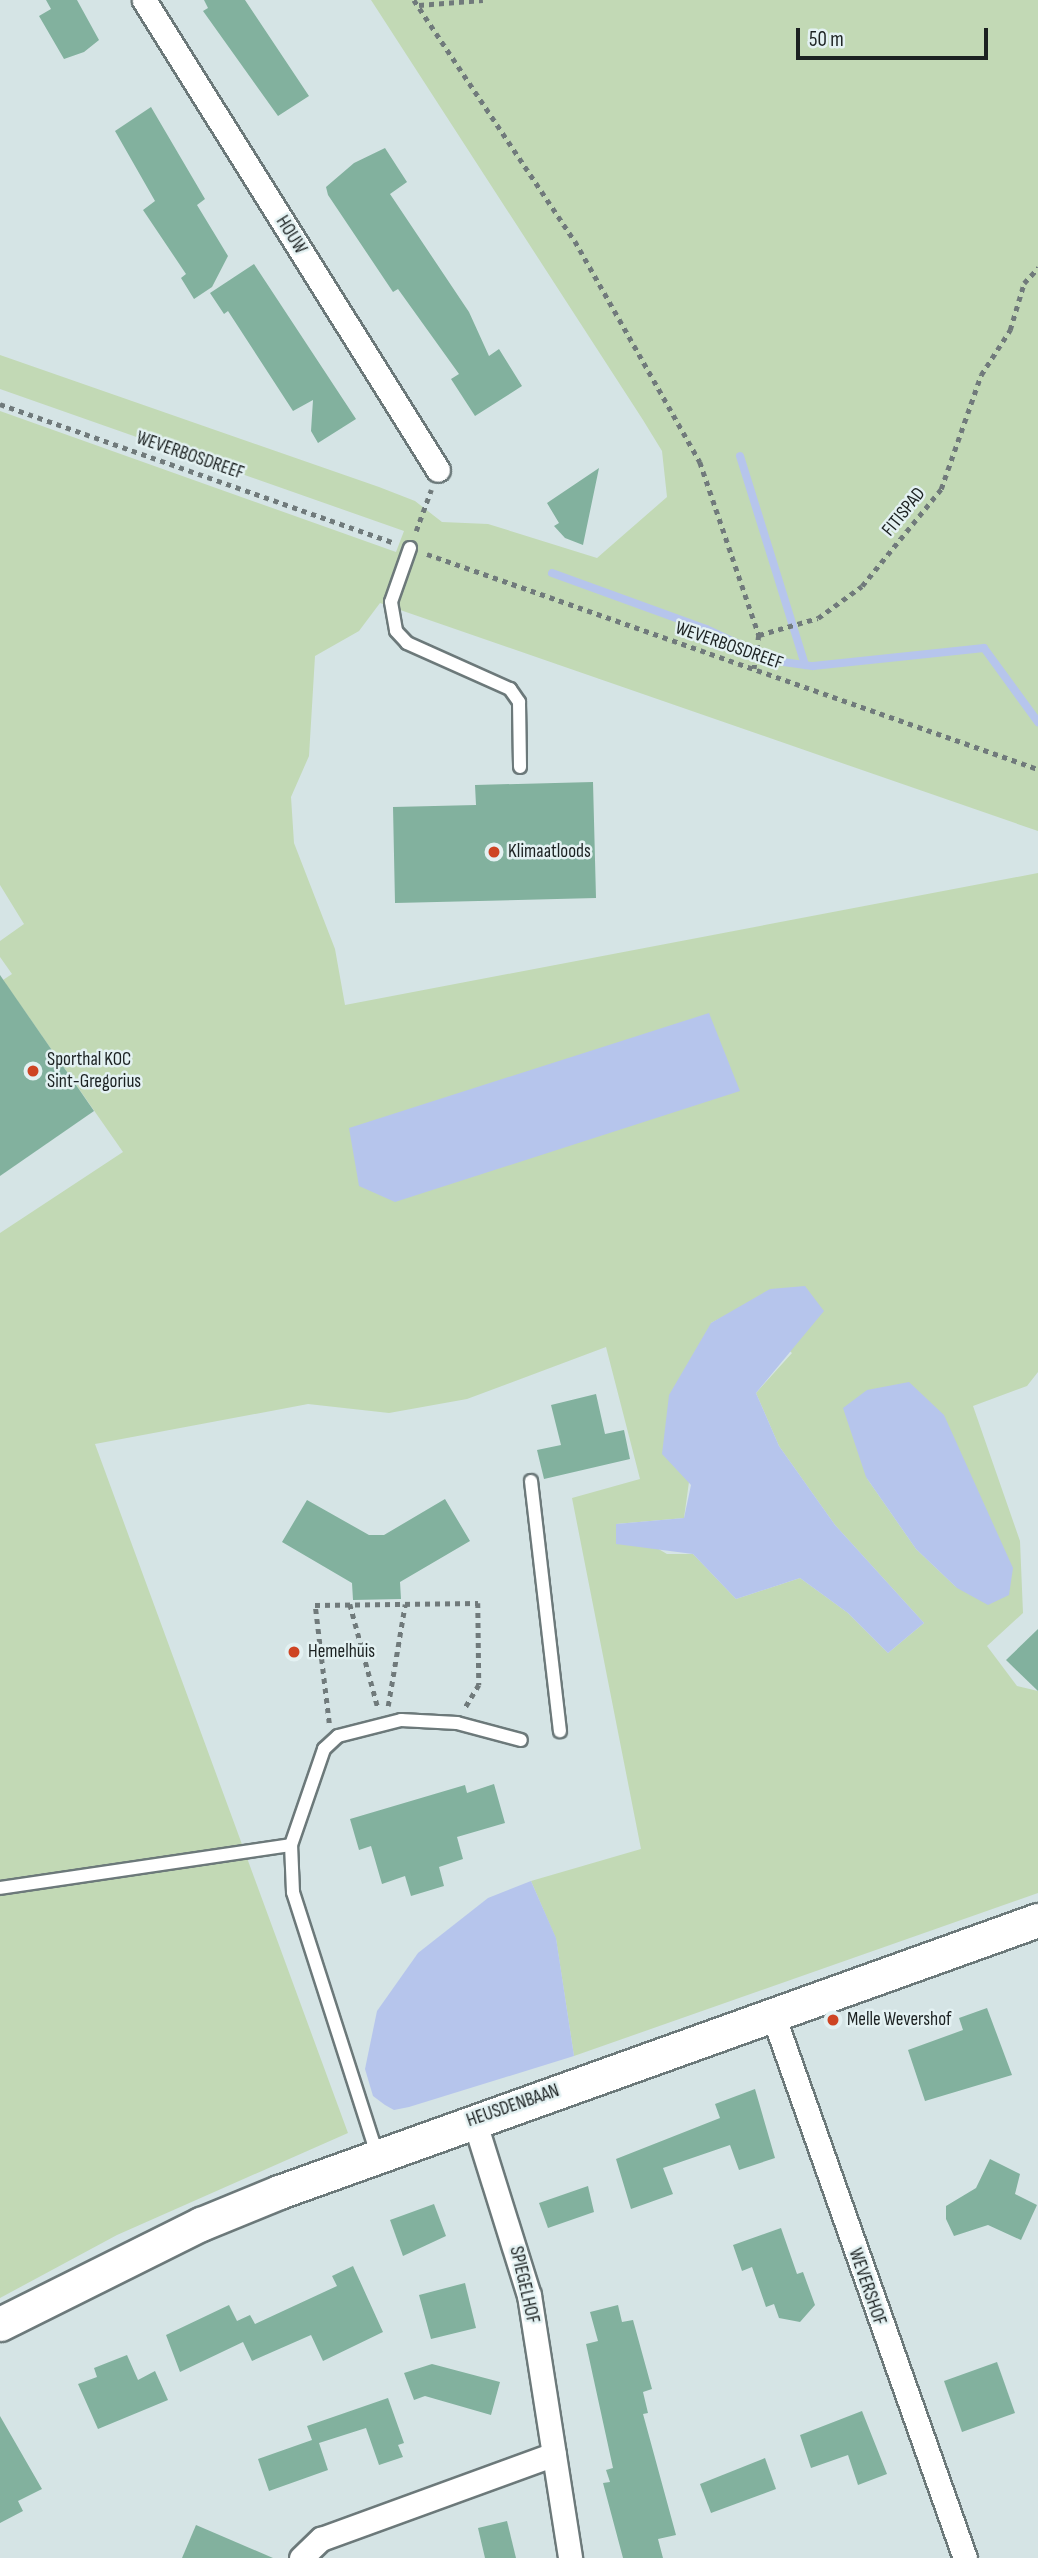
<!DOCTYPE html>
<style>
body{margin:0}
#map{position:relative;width:1038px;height:2558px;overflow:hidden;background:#d5e4e5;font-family:"Sofia Sans Condensed",sans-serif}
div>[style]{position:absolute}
.green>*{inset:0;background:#c2d9b5}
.water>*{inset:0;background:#b6c5ec}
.stream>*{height:8px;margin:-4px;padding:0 4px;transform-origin:4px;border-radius:4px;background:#b6c5ec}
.building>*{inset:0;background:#82b19e}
.path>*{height:4.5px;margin-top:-2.25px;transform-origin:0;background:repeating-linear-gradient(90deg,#707a7b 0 5px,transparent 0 10px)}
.roads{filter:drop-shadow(2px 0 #6c797a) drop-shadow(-2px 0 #6c797a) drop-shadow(0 2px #6c797a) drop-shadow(0 -2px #6c797a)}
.lane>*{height:12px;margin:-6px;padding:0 6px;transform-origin:6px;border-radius:6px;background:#fff}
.street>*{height:23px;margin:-11.5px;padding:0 11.5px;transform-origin:11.5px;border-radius:11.5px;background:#fff}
.secondary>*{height:33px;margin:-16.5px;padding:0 16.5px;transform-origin:16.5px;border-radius:16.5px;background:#fff}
.dots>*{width:19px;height:19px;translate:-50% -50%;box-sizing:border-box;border:4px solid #e3f1f2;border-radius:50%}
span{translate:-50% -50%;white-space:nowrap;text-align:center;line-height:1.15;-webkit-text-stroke:5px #e3f1f2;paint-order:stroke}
.street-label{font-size:19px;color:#1b2121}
.poi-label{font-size:19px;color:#1b2121}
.left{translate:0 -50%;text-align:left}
.scale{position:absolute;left:796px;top:28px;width:192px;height:32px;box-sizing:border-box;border:4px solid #1b2121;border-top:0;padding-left:9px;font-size:21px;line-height:24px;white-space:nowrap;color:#1b2121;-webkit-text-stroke:5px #e3f1f2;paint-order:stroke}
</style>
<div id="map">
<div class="green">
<div style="clip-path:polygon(evenodd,371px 0,1038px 0,1038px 831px,380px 603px,359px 631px,315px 656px,309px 756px,291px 797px,294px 843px,335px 949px,345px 1005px,1038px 873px,1038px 1372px,1027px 1386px,973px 1406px,1020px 1541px,1023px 1613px,987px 1646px,1017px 1686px,1038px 1691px,1038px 1893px,574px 2056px,556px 1939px,531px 1881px,641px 1849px,572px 1498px,640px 1479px,606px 1347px,467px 1399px,389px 1413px,308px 1404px,95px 1444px,348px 2133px,117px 2235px,0 2298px,0 1233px,123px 1152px,3px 980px,12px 974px,0 957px,0 941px,24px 924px,0 885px,0 411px,396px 552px,404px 531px,0 389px,0 355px,379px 487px,415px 501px,442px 522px,488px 524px,597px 558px,667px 497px,662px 451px,643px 420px,371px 0,738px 1309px,792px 1353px,756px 1393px,779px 1446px,835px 1525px,924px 1623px,888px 1653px,848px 1613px,800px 1578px,736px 1599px,693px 1554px,667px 1554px,616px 1524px,684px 1518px,711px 1323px,738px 1309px,371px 0,866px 1477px,957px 1588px,916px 1549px,866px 1477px)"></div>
</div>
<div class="water">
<div style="clip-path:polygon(709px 1013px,740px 1091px,395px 1202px,359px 1186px,349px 1128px)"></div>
<div style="clip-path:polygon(805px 1286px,824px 1311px,756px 1393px,779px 1446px,835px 1525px,924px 1623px,888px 1653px,848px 1613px,800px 1578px,736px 1599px,693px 1554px,616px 1544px,616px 1524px,684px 1518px,691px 1485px,662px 1454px,669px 1395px,711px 1323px,770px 1289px)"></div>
<div style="clip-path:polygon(909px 1382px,944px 1415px,1013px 1568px,1009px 1595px,988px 1605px,957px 1588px,916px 1549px,866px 1477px,843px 1408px,867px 1390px)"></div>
<div style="clip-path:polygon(531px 1881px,556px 1938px,574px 2056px,409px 2107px,394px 2110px,385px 2105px,373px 2096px,365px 2069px,377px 2011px,418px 1953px,488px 1898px)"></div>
</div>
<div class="stream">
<div style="left:740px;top:456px;width:219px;rotate:72.7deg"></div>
<div style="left:552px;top:573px;width:164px;rotate:20deg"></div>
<div style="left:706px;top:629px;width:77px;rotate:24.6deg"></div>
<div style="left:776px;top:661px;width:37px;rotate:8deg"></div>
<div style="left:813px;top:666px;width:172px;rotate:-6deg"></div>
<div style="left:984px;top:648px;width:92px;rotate:53.9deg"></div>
</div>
<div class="building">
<div style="clip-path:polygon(46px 0,77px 0,99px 40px,84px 52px,64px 59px,39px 16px,51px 9px)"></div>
<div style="clip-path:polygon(204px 0,245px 0,309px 96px,278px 116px,203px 11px,208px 8px)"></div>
<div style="clip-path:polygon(151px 107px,205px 199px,197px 205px,228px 256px,212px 287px,194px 299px,181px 278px,186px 274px,143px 210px,155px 201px,115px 131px)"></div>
<div style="clip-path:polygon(385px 148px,407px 182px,390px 194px,469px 312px,489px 356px,499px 349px,522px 386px,475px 416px,451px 379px,459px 374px,398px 289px,393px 292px,328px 195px,326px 187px,354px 163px)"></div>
<div style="clip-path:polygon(254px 264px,356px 419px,318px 443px,311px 431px,313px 400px,293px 411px,228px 311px,224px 314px,210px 293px)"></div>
<div style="clip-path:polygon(599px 468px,583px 545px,565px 538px,554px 526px,559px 523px,547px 503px)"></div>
<div style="clip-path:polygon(593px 782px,596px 898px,395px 903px,393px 807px,476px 805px,475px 785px)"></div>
<div style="clip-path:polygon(0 975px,94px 1111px,0 1176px)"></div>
<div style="clip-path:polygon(596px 1394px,605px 1434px,624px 1430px,630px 1459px,544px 1479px,537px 1450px,561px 1445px,551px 1405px)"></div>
<div style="clip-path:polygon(445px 1499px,470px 1541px,400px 1582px,401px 1599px,353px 1600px,352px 1583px,282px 1542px,307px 1500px,369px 1535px,384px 1535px)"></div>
<div style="clip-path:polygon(1038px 1629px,1038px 1691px,1006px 1660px)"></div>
<div style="clip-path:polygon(494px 1784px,505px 1823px,457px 1837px,463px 1859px,439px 1867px,444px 1886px,411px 1896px,405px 1876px,382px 1884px,371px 1846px,359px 1850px,350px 1819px,465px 1785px,467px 1793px)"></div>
<div style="clip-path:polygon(987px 2008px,1012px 2075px,925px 2101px,908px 2050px,963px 2030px,959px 2018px)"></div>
<div style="clip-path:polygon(755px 2089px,775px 2158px,739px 2170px,730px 2145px,663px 2168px,673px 2194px,631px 2209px,616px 2159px,720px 2118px,715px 2104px)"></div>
<div style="clip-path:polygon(990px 2159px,1020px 2174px,1015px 2194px,1037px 2205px,1021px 2240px,988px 2225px,954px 2236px,946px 2219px,946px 2206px,976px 2188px)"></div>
<div style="clip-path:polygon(588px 2186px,594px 2212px,548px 2228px,539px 2203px)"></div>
<div style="clip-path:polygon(434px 2204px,446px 2236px,403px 2256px,390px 2220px)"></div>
<div style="clip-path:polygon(781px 2228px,797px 2274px,803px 2272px,815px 2305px,800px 2322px,779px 2318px,774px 2304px,766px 2307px,752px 2267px,742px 2271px,733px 2245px)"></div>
<div style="clip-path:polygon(353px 2266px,383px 2332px,323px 2361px,311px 2335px,252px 2361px,243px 2342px,180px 2372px,166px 2335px,229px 2305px,237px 2321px,250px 2315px,255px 2324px,337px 2286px,332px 2276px)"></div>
<div style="clip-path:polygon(465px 2283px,476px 2328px,431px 2339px,419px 2295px)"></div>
<div style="clip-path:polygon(618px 2305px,622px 2322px,633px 2320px,652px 2389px,643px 2392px,648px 2413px,643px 2414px,676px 2535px,658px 2539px,663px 2558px,623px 2558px,603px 2483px,610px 2482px,606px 2470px,613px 2468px,586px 2344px,598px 2341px,590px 2312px)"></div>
<div style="clip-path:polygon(127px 2355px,138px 2380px,155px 2371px,168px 2400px,98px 2429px,78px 2384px,97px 2377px,94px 2368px)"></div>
<div style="clip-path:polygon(997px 2362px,1015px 2413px,962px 2432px,944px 2381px)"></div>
<div style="clip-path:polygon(432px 2364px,500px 2382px,491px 2415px,425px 2396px,414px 2400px,404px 2373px)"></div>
<div style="clip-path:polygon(388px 2398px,404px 2443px,398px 2445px,403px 2457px,379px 2465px,366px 2428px,319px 2443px,328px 2470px,269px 2491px,258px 2459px,312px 2440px,307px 2426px)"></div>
<div style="clip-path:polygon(862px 2411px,887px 2474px,858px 2485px,848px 2455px,811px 2468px,800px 2435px)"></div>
<div style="clip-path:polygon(0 2416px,42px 2489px,18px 2501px,23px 2511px,0 2523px)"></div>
<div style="clip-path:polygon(765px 2458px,776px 2489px,711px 2513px,700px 2484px)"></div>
<div style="clip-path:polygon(507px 2521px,516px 2558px,485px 2558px,478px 2528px)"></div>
<div style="clip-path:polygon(196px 2525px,273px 2558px,182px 2558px)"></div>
</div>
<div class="path">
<div style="left:414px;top:0;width:290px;rotate:56.3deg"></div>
<div style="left:575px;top:241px;width:254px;rotate:60.5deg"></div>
<div style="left:700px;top:462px;width:183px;rotate:71.2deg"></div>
<div style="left:759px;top:635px;width:34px;rotate:98deg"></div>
<div style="left:419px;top:5px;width:64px;rotate:-4.5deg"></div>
<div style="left:0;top:404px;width:416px;rotate:19.4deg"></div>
<div style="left:416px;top:531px;width:44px;rotate:-69.9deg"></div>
<div style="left:427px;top:554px;width:648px;rotate:19.39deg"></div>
<div style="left:759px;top:635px;width:61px;rotate:-16.1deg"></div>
<div style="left:818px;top:618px;width:54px;rotate:-36deg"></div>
<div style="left:862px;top:586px;width:125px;rotate:-50.8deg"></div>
<div style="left:941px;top:489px;width:121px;rotate:-70.7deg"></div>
<div style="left:981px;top:375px;width:54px;rotate:-57.2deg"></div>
<div style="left:1010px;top:330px;width:49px;rotate:-73.4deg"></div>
<div style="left:1024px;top:283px;width:21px;rotate:-47deg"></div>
<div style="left:350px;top:1604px;width:108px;rotate:74.9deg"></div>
<div style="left:388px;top:1706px;width:103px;rotate:-80.5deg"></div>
<div style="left:329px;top:1723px;width:119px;rotate:-96.8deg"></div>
<div style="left:315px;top:1605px;width:163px;rotate:-0.7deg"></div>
<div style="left:478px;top:1603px;width:82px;rotate:89.3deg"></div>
<div style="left:479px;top:1685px;width:26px;rotate:121deg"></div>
</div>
<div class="roads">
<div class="lane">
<div style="left:410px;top:548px;width:57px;rotate:109.4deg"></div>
<div style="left:391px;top:602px;width:29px;rotate:80deg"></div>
<div style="left:396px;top:631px;width:16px;rotate:47deg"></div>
<div style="left:407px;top:643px;width:113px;rotate:24.1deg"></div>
<div style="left:510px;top:689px;width:16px;rotate:55deg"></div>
<div style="left:519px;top:702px;width:65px;rotate:89.1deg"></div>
<div style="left:531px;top:1481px;width:252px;rotate:83.4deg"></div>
<div style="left:0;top:1888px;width:294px;rotate:-8.4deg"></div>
<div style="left:377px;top:2154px;width:275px;rotate:-107.8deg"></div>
<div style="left:293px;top:1892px;width:47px;rotate:-92.4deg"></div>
<div style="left:291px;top:1845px;width:102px;rotate:-71deg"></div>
<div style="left:324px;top:1749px;width:19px;rotate:-43deg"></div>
<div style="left:338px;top:1736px;width:65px;rotate:-14.3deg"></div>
<div style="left:401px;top:1720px;width:56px;rotate:3.1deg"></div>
<div style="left:457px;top:1723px;width:66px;rotate:14.9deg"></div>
</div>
<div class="street">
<div style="left:144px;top:0;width:554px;rotate:57.97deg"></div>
<div style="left:773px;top:2015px;width:576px;rotate:70.53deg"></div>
<div style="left:474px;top:2120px;width:183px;rotate:72.6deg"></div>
<div style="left:529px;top:2295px;width:266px;rotate:81.1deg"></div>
<div style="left:301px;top:2558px;width:28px;rotate:-44deg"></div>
<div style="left:321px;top:2539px;width:248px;rotate:-20deg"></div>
</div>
<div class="secondary">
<div style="left:0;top:2324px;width:225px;rotate:-26.5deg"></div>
<div style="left:201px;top:2224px;width:84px;rotate:-22.3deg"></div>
<div style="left:279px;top:2192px;width:806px;rotate:-19.72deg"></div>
</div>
</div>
<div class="dots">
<div style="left:494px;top:852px;background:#ce4423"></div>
<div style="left:33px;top:1071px;background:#ce4423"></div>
<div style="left:294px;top:1652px;background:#ce4423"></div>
<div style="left:833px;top:2020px;background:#ce4423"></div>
</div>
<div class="street-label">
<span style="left:291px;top:235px;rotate:58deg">HOUW</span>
<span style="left:190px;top:456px;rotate:19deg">WEVERBOSDREEF</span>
<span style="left:904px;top:512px;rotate:-51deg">FITISPAD</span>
<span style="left:729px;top:646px;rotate:19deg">WEVERBOSDREEF</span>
<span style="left:513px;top:2106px;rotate:-19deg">HEUSDENBAAN</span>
<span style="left:524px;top:2285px;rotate:77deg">SPIEGELHOF</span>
<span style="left:867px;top:2287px;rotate:71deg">WEVERSHOF</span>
</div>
<div class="poi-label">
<span class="left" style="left:508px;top:852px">Klimaatloods</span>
<span class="left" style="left:47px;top:1071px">Sporthal KOC<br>Sint-Gregorius</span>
<span class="left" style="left:308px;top:1652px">Hemelhuis</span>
<span class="left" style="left:847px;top:2020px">Melle Wevershof</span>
</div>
<div class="scale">50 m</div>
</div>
